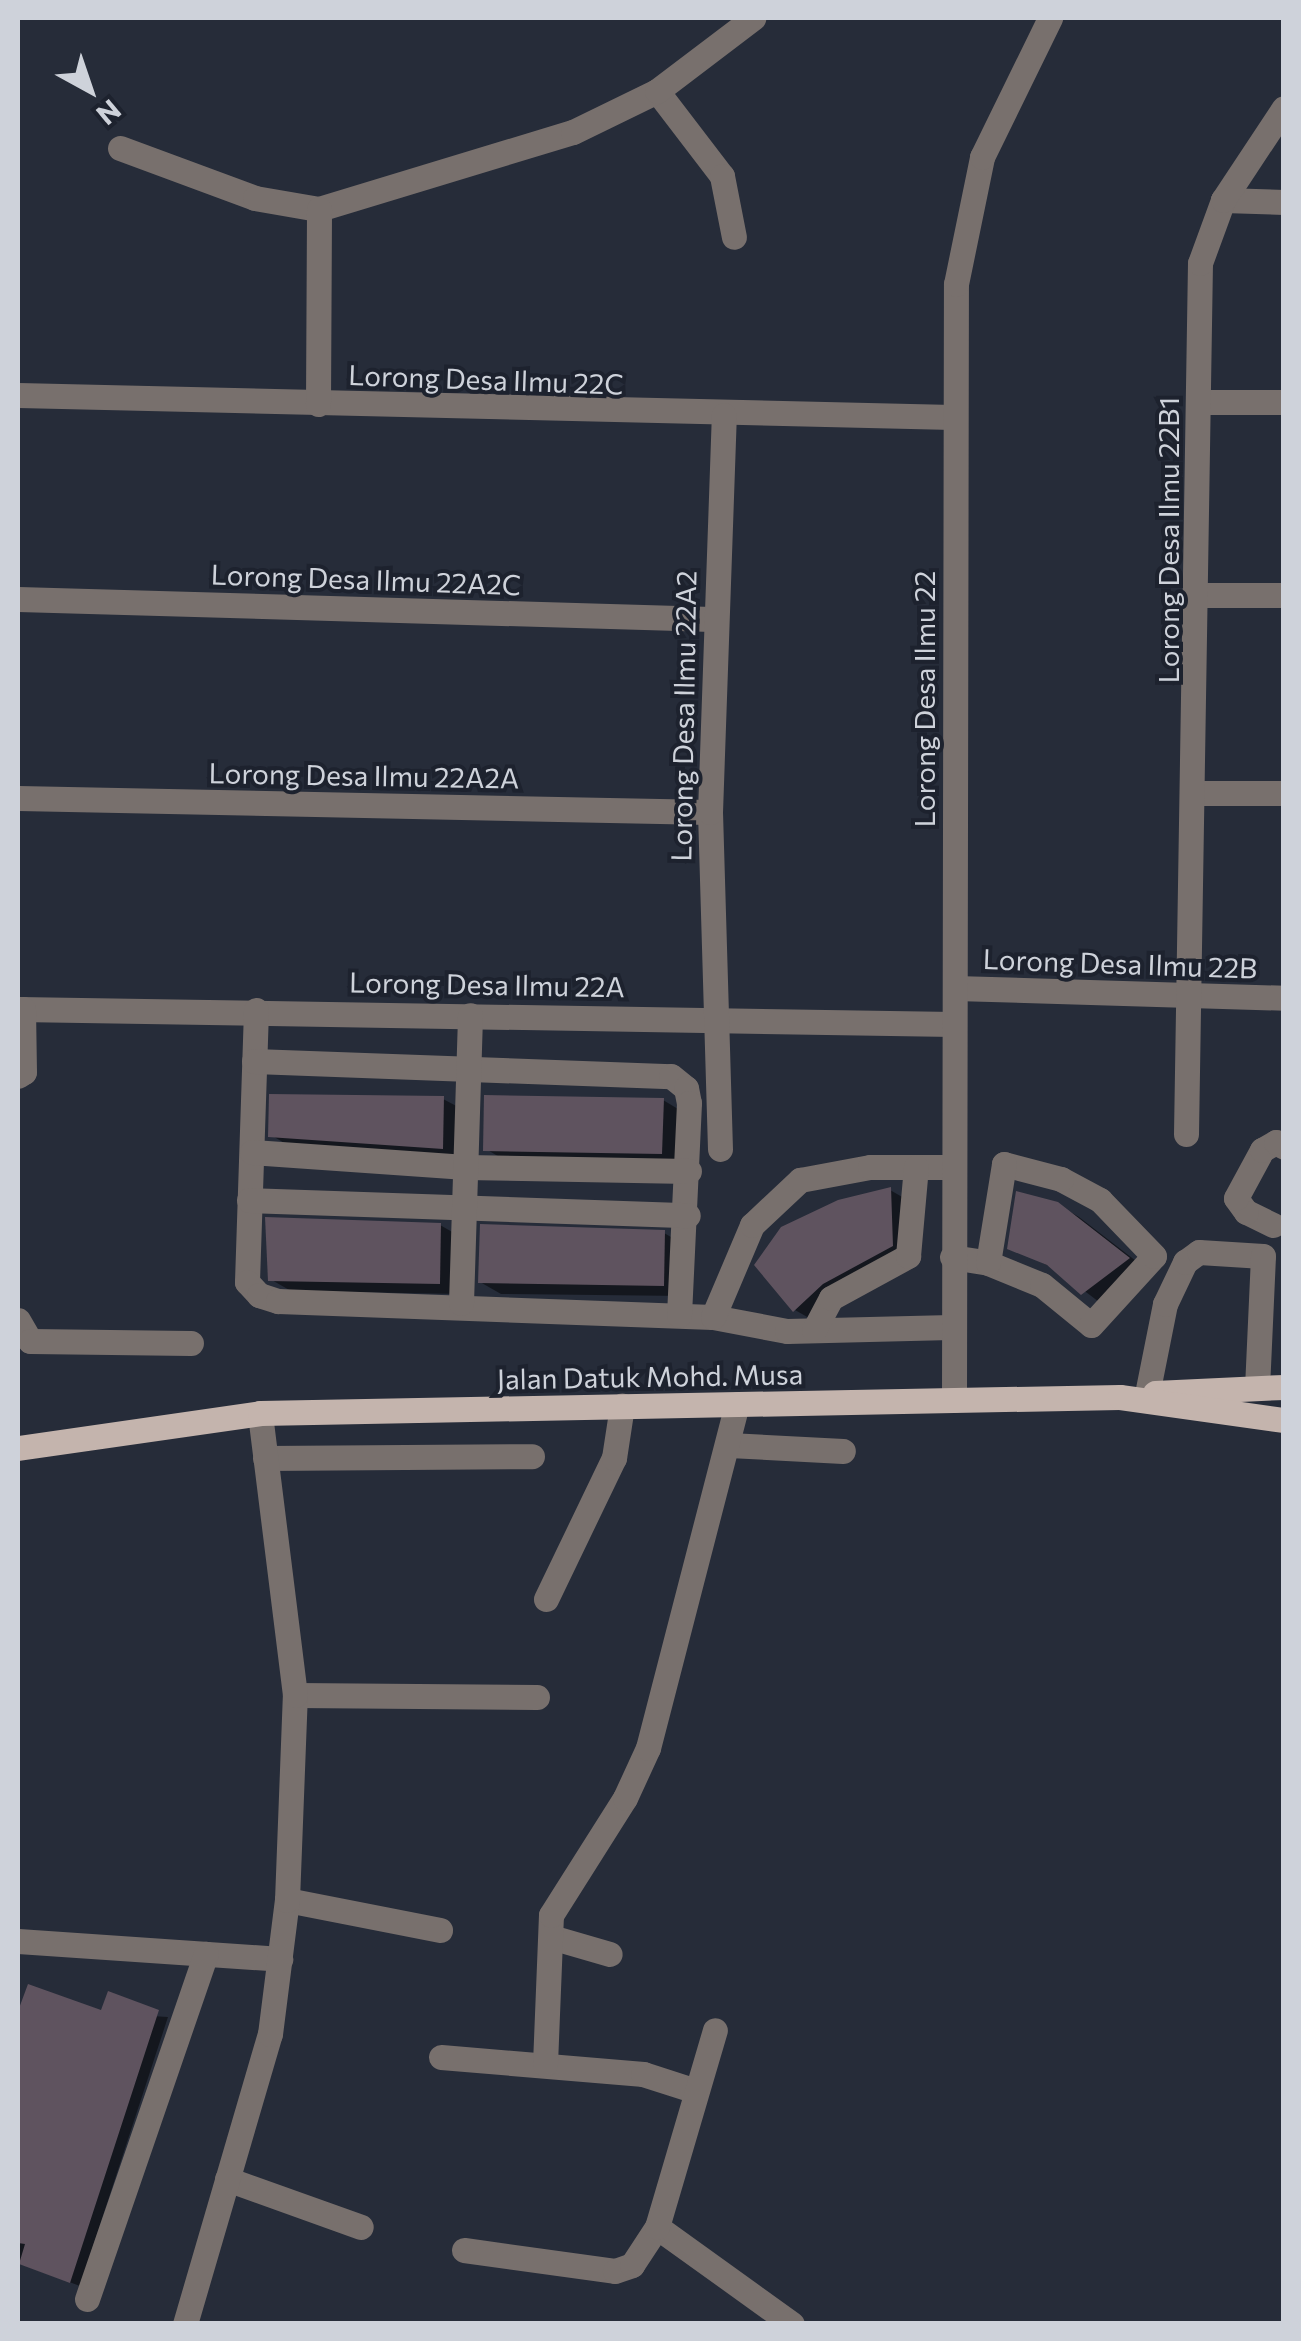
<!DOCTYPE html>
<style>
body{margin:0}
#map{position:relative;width:1301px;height:2341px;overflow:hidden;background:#262c39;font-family:Commissioner,sans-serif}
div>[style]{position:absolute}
.shadow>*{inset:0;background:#0007}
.building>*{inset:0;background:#5f535f}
.minor>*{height:25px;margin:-12.5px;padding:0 12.5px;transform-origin:12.5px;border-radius:12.5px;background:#78706d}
.major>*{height:25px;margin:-12.5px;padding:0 12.5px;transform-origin:12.5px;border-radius:12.5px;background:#c4b4ad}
span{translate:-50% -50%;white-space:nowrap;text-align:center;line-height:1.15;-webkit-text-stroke:8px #1d222e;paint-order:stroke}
.street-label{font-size:28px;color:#ced2da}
.frame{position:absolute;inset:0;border:20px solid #ced2da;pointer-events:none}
.north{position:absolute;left:40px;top:40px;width:100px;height:100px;-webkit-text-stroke:8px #1d222e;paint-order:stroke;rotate:140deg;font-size:28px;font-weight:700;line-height:40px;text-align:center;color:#ced2da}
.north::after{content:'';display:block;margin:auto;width:35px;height:45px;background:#ced2da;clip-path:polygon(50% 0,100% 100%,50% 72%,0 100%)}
</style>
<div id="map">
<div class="shadow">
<div style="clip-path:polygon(443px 1099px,464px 1110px,463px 1159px,291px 1147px,271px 1135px)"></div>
<div style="clip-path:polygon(663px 1100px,683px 1112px,682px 1164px,506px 1161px,486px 1149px)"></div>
<div style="clip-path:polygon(890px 1190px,911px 1202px,912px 1258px,816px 1322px,795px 1310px)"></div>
<div style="clip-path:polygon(1057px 1204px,1079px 1217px,1149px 1271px,1103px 1305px,1057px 1270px,1010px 1247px)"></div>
<div style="clip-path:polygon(440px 1225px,461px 1237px,460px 1294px,291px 1291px,270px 1279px)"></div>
<div style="clip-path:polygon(664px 1233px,685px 1245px,684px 1296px,501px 1294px,480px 1282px)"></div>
<div style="clip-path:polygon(29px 1987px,103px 2013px,168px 2017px,80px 2286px,18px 2263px,18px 2022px)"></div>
</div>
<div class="building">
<div style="clip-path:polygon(269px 1094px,444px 1096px,443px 1149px,268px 1137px)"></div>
<div style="clip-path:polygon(484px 1095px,664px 1098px,662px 1154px,483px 1151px)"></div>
<div style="clip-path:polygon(891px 1187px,893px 1246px,823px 1284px,793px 1312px,754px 1265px,781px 1227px,838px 1200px)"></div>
<div style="clip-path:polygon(1016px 1191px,1058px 1202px,1130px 1258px,1081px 1295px,1047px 1265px,1007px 1249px)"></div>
<div style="clip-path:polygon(265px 1217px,441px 1223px,440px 1284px,268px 1281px)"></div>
<div style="clip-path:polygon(480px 1224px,665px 1230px,664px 1286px,478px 1283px)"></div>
<div style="clip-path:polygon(28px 1984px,101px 2010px,108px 1991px,159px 2010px,70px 2283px,19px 2264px,25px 2244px,18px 2243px,18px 2011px)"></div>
</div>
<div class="minor">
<div style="left:657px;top:91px;width:107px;rotate:52.6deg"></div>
<div style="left:722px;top:176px;width:62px;rotate:78.9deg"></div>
<div style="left:120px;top:148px;width:144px;rotate:20.3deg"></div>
<div style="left:255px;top:198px;width:65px;rotate:9.8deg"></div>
<div style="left:319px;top:209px;width:265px;rotate:-16.9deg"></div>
<div style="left:573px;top:132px;width:93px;rotate:-26deg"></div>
<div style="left:657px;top:91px;width:121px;rotate:-37.2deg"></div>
<div style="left:1223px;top:200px;width:61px;rotate:1.9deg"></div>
<div style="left:18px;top:395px;width:935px;rotate:1.35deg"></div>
<div style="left:1199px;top:402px;width:85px"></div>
<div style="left:318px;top:404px;width:195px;rotate:-89.7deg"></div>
<div style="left:1198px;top:595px;width:86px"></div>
<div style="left:18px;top:599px;width:694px;rotate:1.65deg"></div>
<div style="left:1196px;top:793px;width:88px"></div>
<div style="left:18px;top:798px;width:692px;rotate:1.16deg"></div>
<div style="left:955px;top:988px;width:329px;rotate:1.7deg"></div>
<div style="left:18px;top:1009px;width:936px;rotate:0.92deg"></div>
<div style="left:256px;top:1010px;width:272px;rotate:91.9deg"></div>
<div style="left:247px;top:1282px;width:18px;rotate:47deg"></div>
<div style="left:259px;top:1295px;width:20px;rotate:18deg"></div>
<div style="left:278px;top:1301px;width:435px;rotate:2.1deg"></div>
<div style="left:713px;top:1317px;width:75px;rotate:10.7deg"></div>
<div style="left:787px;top:1331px;width:164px;rotate:-1.4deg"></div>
<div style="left:254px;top:1061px;width:417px;rotate:2.1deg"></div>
<div style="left:671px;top:1076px;width:19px;rotate:39deg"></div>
<div style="left:686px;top:1088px;width:15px;rotate:79deg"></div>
<div style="left:689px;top:1103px;width:212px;rotate:92.7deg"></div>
<div style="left:18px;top:1076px;width:7px;rotate:-34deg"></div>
<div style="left:24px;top:1072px;width:63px;rotate:-90.9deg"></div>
<div style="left:1186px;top:1134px;width:871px;rotate:-89.08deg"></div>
<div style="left:1200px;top:263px;width:67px;rotate:-69.9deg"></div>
<div style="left:1223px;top:200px;width:110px;rotate:-56.5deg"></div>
<div style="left:720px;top:1149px;width:337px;rotate:-91.7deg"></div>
<div style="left:710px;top:812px;width:397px;rotate:-88deg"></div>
<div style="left:252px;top:1152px;width:214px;rotate:4deg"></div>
<div style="left:465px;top:1167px;width:224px;rotate:1deg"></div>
<div style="left:249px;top:1200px;width:439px;rotate:2deg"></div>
<div style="left:1273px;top:1225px;width:30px;rotate:-154deg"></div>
<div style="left:1246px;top:1212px;width:17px;rotate:-126deg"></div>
<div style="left:1236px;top:1198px;width:55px;rotate:-61.6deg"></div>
<div style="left:1262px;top:1150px;width:16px;rotate:-30deg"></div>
<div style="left:1276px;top:1142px;width:9px;rotate:32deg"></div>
<div style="left:952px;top:1257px;width:36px;rotate:9deg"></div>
<div style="left:988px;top:1263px;width:58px;rotate:22.2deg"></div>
<div style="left:1042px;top:1285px;width:63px;rotate:39.2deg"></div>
<div style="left:1091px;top:1325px;width:93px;rotate:-47.6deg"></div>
<div style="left:1154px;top:1256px;width:78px;rotate:-134deg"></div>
<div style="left:1100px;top:1200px;width:44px;rotate:-151.7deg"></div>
<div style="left:1061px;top:1179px;width:59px;rotate:-165.3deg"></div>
<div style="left:1004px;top:1164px;width:100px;rotate:99.2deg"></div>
<div style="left:461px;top:1303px;width:288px;rotate:-88.2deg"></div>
<div style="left:713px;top:1317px;width:100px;rotate:-67deg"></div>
<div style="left:752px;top:1225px;width:66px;rotate:-43.2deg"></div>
<div style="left:800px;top:1180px;width:71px;rotate:-10.5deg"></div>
<div style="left:870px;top:1167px;width:83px"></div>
<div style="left:18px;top:1320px;width:24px;rotate:60deg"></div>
<div style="left:30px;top:1341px;width:161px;rotate:0.7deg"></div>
<div style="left:814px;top:1330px;width:36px;rotate:-62deg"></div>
<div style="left:831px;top:1298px;width:88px;rotate:-28.6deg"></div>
<div style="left:908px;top:1256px;width:89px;rotate:-84.9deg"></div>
<div style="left:1147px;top:1394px;width:92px;rotate:-78.7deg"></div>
<div style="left:1165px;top:1304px;width:47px;rotate:-64.5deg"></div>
<div style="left:1185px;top:1262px;width:17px;rotate:-36deg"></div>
<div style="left:1199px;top:1252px;width:64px;rotate:3.6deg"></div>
<div style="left:1263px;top:1256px;width:131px;rotate:92.6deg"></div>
<div style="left:954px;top:1400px;width:1116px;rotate:-89.9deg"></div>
<div style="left:956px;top:284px;width:130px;rotate:-78.4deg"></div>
<div style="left:982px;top:157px;width:155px;rotate:-63.9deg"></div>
<div style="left:729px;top:1445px;width:114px;rotate:3deg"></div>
<div style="left:265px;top:1458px;width:267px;rotate:-0.4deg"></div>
<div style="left:546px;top:1599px;width:157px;rotate:-64.3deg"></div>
<div style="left:614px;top:1458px;width:53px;rotate:-81.3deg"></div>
<div style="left:295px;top:1695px;width:242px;rotate:0.5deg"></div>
<div style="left:287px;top:1900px;width:156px;rotate:11.1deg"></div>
<div style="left:551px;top:1937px;width:61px;rotate:16.1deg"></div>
<div style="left:18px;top:1941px;width:263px;rotate:3.9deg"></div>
<div style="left:441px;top:2057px;width:203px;rotate:4.8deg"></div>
<div style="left:643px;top:2074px;width:56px;rotate:17.8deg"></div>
<div style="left:545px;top:2064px;width:149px;rotate:-87.7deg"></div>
<div style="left:551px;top:1915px;width:138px;rotate:-57.7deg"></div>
<div style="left:625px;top:1798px;width:55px;rotate:-65.3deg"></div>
<div style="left:648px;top:1748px;width:355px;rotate:-75.5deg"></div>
<div style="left:227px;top:2179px;width:142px;rotate:19.7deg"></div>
<div style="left:657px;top:2227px;width:166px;rotate:35.7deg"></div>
<div style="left:464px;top:2250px;width:152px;rotate:7.9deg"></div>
<div style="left:615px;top:2271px;width:18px;rotate:-19deg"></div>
<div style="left:632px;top:2265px;width:45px;rotate:-56.7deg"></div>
<div style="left:657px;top:2227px;width:205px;rotate:-73.6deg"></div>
<div style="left:87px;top:2299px;width:365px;rotate:-71deg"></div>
<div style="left:185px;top:2324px;width:302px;rotate:-73.7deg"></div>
<div style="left:270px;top:2034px;width:135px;rotate:-82.8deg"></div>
<div style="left:287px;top:1900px;width:205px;rotate:-87.8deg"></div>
<div style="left:295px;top:1695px;width:284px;rotate:-97.1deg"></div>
</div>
<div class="major">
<div style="left:1155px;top:1393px;width:129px;rotate:-2.7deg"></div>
<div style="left:18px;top:1448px;width:245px;rotate:-8.2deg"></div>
<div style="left:260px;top:1413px;width:860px;rotate:-1.07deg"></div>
<div style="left:1120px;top:1397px;width:166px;rotate:8deg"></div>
</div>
<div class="street-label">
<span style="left:486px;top:379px;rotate:2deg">Lorong Desa Ilmu 22C</span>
<span style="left:1168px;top:540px;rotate:-90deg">Lorong Desa Ilmu 22B1</span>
<span style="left:366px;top:579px;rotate:2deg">Lorong Desa Ilmu 22A2C</span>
<span style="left:924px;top:699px;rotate:-90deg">Lorong Desa Ilmu 22</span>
<span style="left:683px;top:716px;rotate:-89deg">Lorong Desa Ilmu 22A2</span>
<span style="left:364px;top:775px;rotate:1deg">Lorong Desa Ilmu 22A2A</span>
<span style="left:1120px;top:963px;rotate:2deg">Lorong Desa Ilmu 22B</span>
<span style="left:487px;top:984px;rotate:1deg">Lorong Desa Ilmu 22A</span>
<span style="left:650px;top:1376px;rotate:-1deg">Jalan Datuk Mohd. Musa</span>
</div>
<div class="frame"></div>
<div class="north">N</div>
</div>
